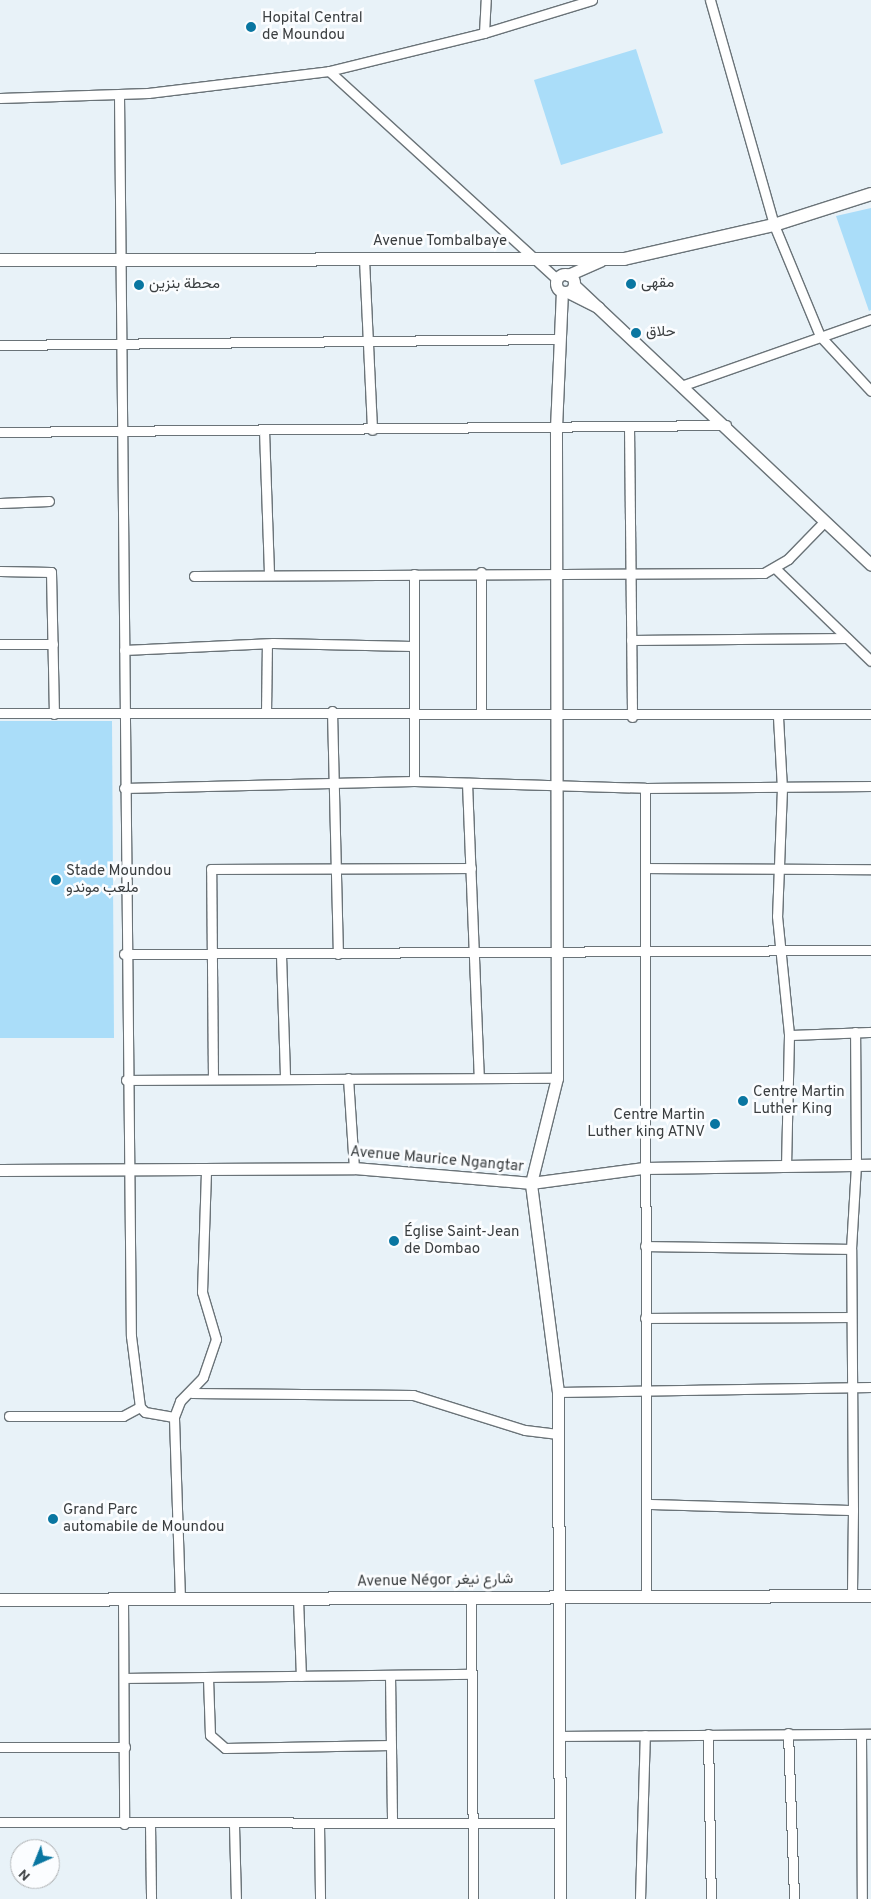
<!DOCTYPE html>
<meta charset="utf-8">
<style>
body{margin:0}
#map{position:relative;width:871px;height:1899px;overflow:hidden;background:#e8f2f8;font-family:Overpass,Vazirmatn,sans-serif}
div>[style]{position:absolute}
.green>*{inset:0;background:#aaddf9}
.roads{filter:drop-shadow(1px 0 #6a7378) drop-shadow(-1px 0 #6a7378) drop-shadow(0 1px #6a7378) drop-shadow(0 -1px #6a7378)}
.minor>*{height:9px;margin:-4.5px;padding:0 4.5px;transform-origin:4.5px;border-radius:4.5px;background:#fff}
.tertiary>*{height:11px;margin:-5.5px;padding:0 5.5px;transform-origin:5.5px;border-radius:5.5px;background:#fff}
.tertiary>.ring{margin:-5.5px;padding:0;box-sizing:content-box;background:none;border:11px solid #fff;border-radius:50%}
.secondary>*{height:12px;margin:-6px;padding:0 6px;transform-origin:6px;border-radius:6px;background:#fff}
.dots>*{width:14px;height:14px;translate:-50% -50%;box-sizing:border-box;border:2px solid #fbfdff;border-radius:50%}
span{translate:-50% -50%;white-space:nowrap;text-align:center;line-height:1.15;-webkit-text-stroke:5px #fbfdff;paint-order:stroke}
.poi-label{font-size:15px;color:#3a3e40}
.left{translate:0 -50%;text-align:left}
.right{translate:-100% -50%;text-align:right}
.street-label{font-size:15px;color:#3a3e40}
.north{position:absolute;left:10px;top:1839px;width:50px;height:50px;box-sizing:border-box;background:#fbfdff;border:1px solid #aeb1b3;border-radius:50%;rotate:224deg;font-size:14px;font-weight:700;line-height:20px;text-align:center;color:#3a3e40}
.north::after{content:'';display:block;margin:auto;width:18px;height:22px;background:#0976a1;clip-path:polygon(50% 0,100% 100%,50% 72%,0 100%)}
</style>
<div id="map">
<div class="green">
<div style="clip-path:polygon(636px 49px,663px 133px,561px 165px,534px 80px)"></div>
<div style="clip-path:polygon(871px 208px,871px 310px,869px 311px,836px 216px)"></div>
<div style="clip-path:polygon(0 721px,112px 721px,114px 1038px,0 1038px)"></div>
</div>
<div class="roads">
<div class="minor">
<div style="left:710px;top:0;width:234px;rotate:74.1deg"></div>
<div style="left:774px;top:225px;width:120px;rotate:67.5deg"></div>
<div style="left:820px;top:336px;width:75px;rotate:47.2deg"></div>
<div style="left:484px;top:33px;width:33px;rotate:-87deg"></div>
<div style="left:329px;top:71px;width:309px;rotate:42.4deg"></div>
<div style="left:119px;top:95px;width:1241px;rotate:89.45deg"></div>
<div style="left:131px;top:1336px;width:72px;rotate:82.8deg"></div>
<div style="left:140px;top:1407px;width:7px;rotate:45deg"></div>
<div style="left:145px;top:1412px;width:29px;rotate:10deg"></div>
<div style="left:0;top:98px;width:148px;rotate:-1.9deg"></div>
<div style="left:148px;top:93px;width:182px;rotate:-6.9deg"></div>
<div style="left:329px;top:71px;width:160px;rotate:-13.8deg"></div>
<div style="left:484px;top:33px;width:113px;rotate:-17deg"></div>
<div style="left:364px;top:259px;width:171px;rotate:87.3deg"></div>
<div style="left:0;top:345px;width:558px;rotate:-0.62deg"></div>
<div style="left:681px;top:386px;width:201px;rotate:-19.4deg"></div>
<div style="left:629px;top:426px;width:291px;rotate:89.4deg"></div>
<div style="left:264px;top:430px;width:145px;rotate:88deg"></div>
<div style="left:0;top:432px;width:726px;rotate:-0.55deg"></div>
<div style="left:0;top:503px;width:49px;rotate:-2.3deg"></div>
<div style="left:776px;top:569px;width:132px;rotate:44.1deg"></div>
<div style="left:0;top:571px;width:51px;rotate:1.1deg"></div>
<div style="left:51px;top:572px;width:142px;rotate:88.8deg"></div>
<div style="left:481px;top:572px;width:141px;rotate:90deg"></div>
<div style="left:414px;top:574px;width:207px;rotate:90deg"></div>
<div style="left:194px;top:576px;width:570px;rotate:-0.3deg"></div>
<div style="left:764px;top:573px;width:28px;rotate:-30deg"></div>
<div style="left:788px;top:559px;width:53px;rotate:-45.8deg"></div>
<div style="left:631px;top:640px;width:216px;rotate:-0.5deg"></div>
<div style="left:0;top:644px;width:53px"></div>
<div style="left:124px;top:650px;width:149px;rotate:-2.7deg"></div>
<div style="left:273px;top:643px;width:139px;rotate:1.2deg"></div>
<div style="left:332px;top:711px;width:243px;rotate:88.6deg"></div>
<div style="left:0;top:713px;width:871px;rotate:0.07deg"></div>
<div style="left:266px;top:713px;width:69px;rotate:-89.2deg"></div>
<div style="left:778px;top:717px;width:71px;rotate:86.8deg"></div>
<div style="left:782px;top:788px;width:128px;rotate:92.2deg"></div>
<div style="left:777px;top:916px;width:120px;rotate:84.2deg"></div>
<div style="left:789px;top:1035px;width:129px;rotate:91.3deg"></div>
<div style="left:467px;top:783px;width:293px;rotate:87.7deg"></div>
<div style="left:124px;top:788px;width:290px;rotate:-1.4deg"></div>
<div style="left:414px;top:781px;width:231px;rotate:1.7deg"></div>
<div style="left:645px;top:788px;width:226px;rotate:-0.5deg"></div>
<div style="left:645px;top:788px;width:807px;rotate:89.93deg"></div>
<div style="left:645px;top:868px;width:226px;rotate:0.3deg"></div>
<div style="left:124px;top:954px;width:747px;rotate:-0.31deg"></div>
<div style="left:281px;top:955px;width:123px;rotate:88.1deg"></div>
<div style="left:789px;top:1035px;width:82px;rotate:-2.1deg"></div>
<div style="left:348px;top:1078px;width:90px;rotate:86.2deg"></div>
<div style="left:213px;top:1079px;width:210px;rotate:-90.5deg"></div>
<div style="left:211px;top:869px;width:260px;rotate:-0.2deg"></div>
<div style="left:126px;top:1080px;width:431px;rotate:-0.3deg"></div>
<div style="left:645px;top:1246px;width:206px;rotate:0.8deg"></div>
<div style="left:645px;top:1318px;width:205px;rotate:-0.3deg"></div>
<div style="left:558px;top:1392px;width:313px;rotate:-0.9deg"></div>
<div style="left:192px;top:1393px;width:221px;rotate:0.5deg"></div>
<div style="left:413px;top:1395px;width:117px;rotate:17.4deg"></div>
<div style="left:525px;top:1430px;width:33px;rotate:7deg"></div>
<div style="left:9px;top:1416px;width:114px"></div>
<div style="left:123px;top:1416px;width:19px;rotate:-28deg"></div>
<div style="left:647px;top:1504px;width:206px;rotate:1.7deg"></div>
<div style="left:853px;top:1510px;width:86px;rotate:90.7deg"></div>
<div style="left:853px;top:1510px;width:261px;rotate:-90.4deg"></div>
<div style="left:851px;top:1249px;width:84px;rotate:-86.6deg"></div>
<div style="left:856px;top:1165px;width:133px;rotate:-90.4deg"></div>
<div style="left:471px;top:1596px;width:303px;rotate:89.6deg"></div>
<div style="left:123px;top:1598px;width:226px;rotate:89.7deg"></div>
<div style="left:180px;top:1599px;width:182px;rotate:-91.9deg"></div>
<div style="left:174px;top:1417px;width:17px;rotate:-69deg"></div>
<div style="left:180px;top:1401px;width:33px;rotate:-46deg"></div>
<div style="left:203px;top:1377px;width:40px;rotate:-71.1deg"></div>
<div style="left:216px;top:1339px;width:49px;rotate:-106.6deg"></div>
<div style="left:202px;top:1292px;width:123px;rotate:-88.1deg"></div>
<div style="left:298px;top:1599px;width:77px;rotate:87.8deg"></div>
<div style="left:390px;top:1675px;width:148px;rotate:89.2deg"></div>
<div style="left:126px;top:1678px;width:345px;rotate:-0.7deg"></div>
<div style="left:208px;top:1678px;width:57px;rotate:88deg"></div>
<div style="left:210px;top:1735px;width:20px;rotate:41deg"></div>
<div style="left:225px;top:1748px;width:166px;rotate:-1deg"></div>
<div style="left:788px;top:1733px;width:166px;rotate:87.9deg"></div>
<div style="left:708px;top:1734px;width:165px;rotate:89deg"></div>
<div style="left:861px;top:1734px;width:165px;rotate:89.7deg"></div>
<div style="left:559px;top:1736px;width:312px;rotate:-0.4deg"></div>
<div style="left:0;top:1747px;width:125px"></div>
<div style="left:0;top:1822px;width:559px;rotate:0.1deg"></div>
<div style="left:150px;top:1824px;width:75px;rotate:89.2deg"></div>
<div style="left:319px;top:1824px;width:75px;rotate:89.2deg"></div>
<div style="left:234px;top:1825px;width:74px;rotate:88.5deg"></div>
<div style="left:640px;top:1899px;width:164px;rotate:-88.3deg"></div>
</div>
<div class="tertiary">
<div class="ring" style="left:556px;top:274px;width:7px;height:7px"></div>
<div style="left:568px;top:275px;width:36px;rotate:-24deg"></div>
<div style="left:574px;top:285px;width:408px;rotate:43.3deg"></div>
<div style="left:568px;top:292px;width:34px;rotate:27deg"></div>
<div style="left:0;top:1170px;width:354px;rotate:-0.3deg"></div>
<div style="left:354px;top:1168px;width:178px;rotate:4.8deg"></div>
<div style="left:531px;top:1183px;width:114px;rotate:-7.6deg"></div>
<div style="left:644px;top:1168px;width:227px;rotate:-0.8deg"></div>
<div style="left:560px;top:1899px;width:507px;rotate:-90.23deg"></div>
<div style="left:558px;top:1392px;width:211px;rotate:-97.4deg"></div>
<div style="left:531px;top:1183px;width:108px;rotate:-76.1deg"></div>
<div style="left:557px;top:1078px;width:650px;rotate:-90.09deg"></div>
<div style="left:556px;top:428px;width:136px;rotate:-87.5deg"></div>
</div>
<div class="secondary">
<div style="left:0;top:260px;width:624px;rotate:-0.09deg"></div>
<div style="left:624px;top:259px;width:154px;rotate:-12.8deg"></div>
<div style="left:774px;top:225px;width:102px;rotate:-17.7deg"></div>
<div style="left:0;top:1600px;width:871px;rotate:-0.26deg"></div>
</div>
</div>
<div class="dots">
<div style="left:251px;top:27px;background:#0976a1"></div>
<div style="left:631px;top:284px;background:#0976a1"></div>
<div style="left:139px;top:285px;background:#0976a1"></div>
<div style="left:636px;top:333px;background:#0976a1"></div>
<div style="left:56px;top:880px;background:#0976a1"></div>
<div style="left:743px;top:1101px;background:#0976a1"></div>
<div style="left:715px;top:1124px;background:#0976a1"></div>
<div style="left:394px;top:1241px;background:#0976a1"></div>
<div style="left:53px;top:1519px;background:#0976a1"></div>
</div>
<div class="poi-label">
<span class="left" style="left:262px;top:27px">Hopital Central<br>de Moundou</span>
<span class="left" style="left:641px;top:284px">مقهى</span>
<span class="left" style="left:149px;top:285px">محطة بنزين</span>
<span class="left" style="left:646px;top:333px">حلاق</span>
<span class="left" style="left:66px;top:880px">Stade Moundou<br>ملعب موندو</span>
<span class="left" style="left:753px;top:1101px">Centre Martin<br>Luther King</span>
<span class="right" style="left:705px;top:1124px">Centre Martin<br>Luther king ATNV</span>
<span class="left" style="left:404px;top:1241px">Église Saint-Jean<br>de Dombao</span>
<span class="left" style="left:63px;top:1519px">Grand Parc<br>automabile de Moundou</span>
</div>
<div class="street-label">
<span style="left:440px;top:242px">Avenue Tombalbaye</span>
<span style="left:437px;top:1160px;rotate:5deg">Avenue Maurice Ngangtar</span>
<span style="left:435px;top:1581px;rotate:-1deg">Avenue Négor شارع نيغر</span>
</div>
<div class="north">N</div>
</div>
